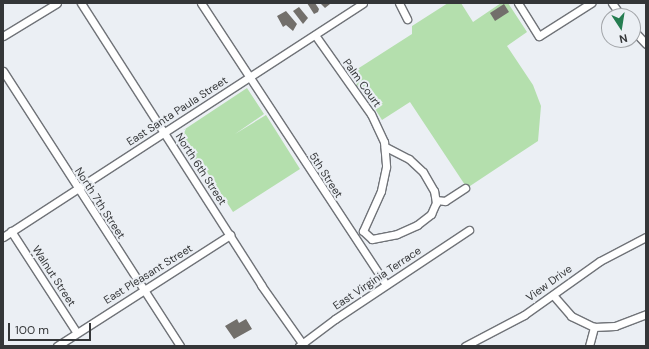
<!DOCTYPE html>
<style>
body{margin:0}
#map{position:relative;width:649px;height:349px;overflow:hidden;background:#ebeff4;font-family:"DM Sans",sans-serif}
div>[style]{position:absolute}
.green>*{inset:0;background:#b4dfad}
.building>*{inset:0;background:#726f6b}
.roads{filter:drop-shadow(1px 0 #707378) drop-shadow(-1px 0 #707378) drop-shadow(0 1px #707378) drop-shadow(0 -1px #707378)}
.minor>*{height:7px;margin:-3.5px;padding:0 3.5px;transform-origin:3.5px;border-radius:3.5px;background:#fff}
span{translate:-50% -50%;white-space:nowrap;text-align:center;line-height:1.15;-webkit-text-stroke:4px #ebeff4;paint-order:stroke}
.street-label{font-size:11px;color:#343638}
.frame{position:absolute;inset:0;border:4px solid #343638;pointer-events:none}
.north{position:absolute;left:601px;top:8px;width:40px;height:40px;box-sizing:border-box;background:#ebeff4;border:1px solid #a2a5a9;border-radius:50%;rotate:168deg;font-size:11px;font-weight:700;line-height:16px;text-align:center;color:#343638}
.north::after{content:'';display:block;margin:auto;width:14px;height:18px;background:#257d51;clip-path:polygon(50% 0,100% 100%,50% 72%,0 100%)}
.scale{position:absolute;left:8px;top:323px;width:83px;height:18px;box-sizing:border-box;border:2px solid #343638;border-top:0;padding-left:5px;font-size:12px;line-height:14px;white-space:nowrap;color:#343638;-webkit-text-stroke:3px #ebeff4;paint-order:stroke}
</style>
<div id="map">
<div class="green">
<div style="clip-path:polygon(448px 3px,461px 3px,473px 22px,501px 3px,508px 3px,527px 32px,507px 46px,533px 85px,541px 106px,538px 141px,467px 188px,410px 102px,382px 120px,367px 96px,348px 75px,412px 34px,412px 26px)"></div>
<div style="clip-path:polygon(247px 88px,264px 114px,235px 134px,266px 115px,300px 169px,233px 212px,198px 158px,194px 161px,176px 135px)"></div>
</div>
<div class="building">
<div style="clip-path:polygon(307px 3px,315px 3px,319px 9px,318px 12px,314px 14px)"></div>
<div style="clip-path:polygon(320px 3px,330px 3px,330px 4px,325px 8px)"></div>
<div style="clip-path:polygon(504px 4px,509px 12px,495px 21px,490px 13px)"></div>
<div style="clip-path:polygon(299px 7px,308px 18px,303px 24px,293px 11px)"></div>
<div style="clip-path:polygon(286px 11px,297px 24px,293px 31px,286px 25px,283px 27px,277px 16px)"></div>
<div style="clip-path:polygon(237px 319px,239px 323px,246px 319px,252px 329px,234px 339px,225px 326px)"></div>
</div>
<div class="roads">
<div class="minor">
<div style="left:81px;top:3px;width:335px;rotate:57.4deg"></div>
<div style="left:261px;top:285px;width:75px;rotate:54.8deg"></div>
<div style="left:201px;top:3px;width:337px;rotate:56.7deg"></div>
<div style="left:399px;top:3px;width:18px;rotate:63deg"></div>
<div style="left:518px;top:3px;width:39px;rotate:58deg"></div>
<div style="left:539px;top:36px;width:62px;rotate:-32.4deg"></div>
<div style="left:612px;top:3px;width:16px;rotate:55deg"></div>
<div style="left:633px;top:30px;width:19px;rotate:47deg"></div>
<div style="left:315px;top:35px;width:97px;rotate:54.7deg"></div>
<div style="left:371px;top:114px;width:31px;rotate:65deg"></div>
<div style="left:384px;top:142px;width:25px;rotate:85deg"></div>
<div style="left:386px;top:167px;width:25px;rotate:102deg"></div>
<div style="left:381px;top:191px;width:44px;rotate:114.2deg"></div>
<div style="left:363px;top:231px;width:12px;rotate:42deg"></div>
<div style="left:372px;top:239px;width:25px;rotate:-11deg"></div>
<div style="left:397px;top:234px;width:22px;rotate:-24deg"></div>
<div style="left:417px;top:225px;width:18px;rotate:-38deg"></div>
<div style="left:431px;top:214px;width:12px;rotate:-66deg"></div>
<div style="left:436px;top:203px;width:12px;rotate:-99deg"></div>
<div style="left:434px;top:191px;width:22px;rotate:-120deg"></div>
<div style="left:423px;top:172px;width:19px;rotate:-137deg"></div>
<div style="left:409px;top:159px;width:27px;rotate:-153deg"></div>
<div style="left:3px;top:36px;width:63px;rotate:-31.4deg"></div>
<div style="left:3px;top:71px;width:327px;rotate:57.2deg"></div>
<div style="left:436px;top:200px;width:9px;rotate:6deg"></div>
<div style="left:445px;top:201px;width:24px;rotate:-33deg"></div>
<div style="left:11px;top:231px;width:121px;rotate:57.1deg"></div>
<div style="left:3px;top:237px;width:429px;rotate:-33deg"></div>
<div style="left:553px;top:295px;width:28px;rotate:49deg"></div>
<div style="left:571px;top:316px;width:25px;rotate:26deg"></div>
<div style="left:594px;top:327px;width:21px;rotate:-3deg"></div>
<div style="left:615px;top:326px;width:33px;rotate:-21deg"></div>
<div style="left:57px;top:346px;width:206px;rotate:-32.7deg"></div>
<div style="left:299px;top:346px;width:45px;rotate:-36.9deg"></div>
<div style="left:335px;top:319px;width:161px;rotate:-33.6deg"></div>
<div style="left:465px;top:346px;width:67px;rotate:-27.7deg"></div>
<div style="left:524px;top:315px;width:93px;rotate:-35.4deg"></div>
<div style="left:600px;top:261px;width:52px;rotate:-27.6deg"></div>
<div style="left:589px;top:346px;width:20px;rotate:-75deg"></div>
</div>
</div>
<div class="street-label">
<span style="left:362px;top:83px;rotate:54deg">Palm Court</span>
<span style="left:177px;top:111px;rotate:-33deg">East Santa Paula Street</span>
<span style="left:201px;top:169px;rotate:57deg">North 6th Street</span>
<span style="left:326px;top:175px;rotate:57deg">5th Street</span>
<span style="left:100px;top:203px;rotate:57deg">North 7th Street</span>
<span style="left:148px;top:274px;rotate:-32deg">East Pleasant Street</span>
<span style="left:54px;top:276px;rotate:57deg">Walnut Street</span>
<span style="left:377px;top:278px;rotate:-34deg">East Virginia Terrace</span>
<span style="left:549px;top:283px;rotate:-36deg">View Drive</span>
</div>
<div class="frame"></div>
<div class="north">N</div>
<div class="scale">100 m</div>
</div>
